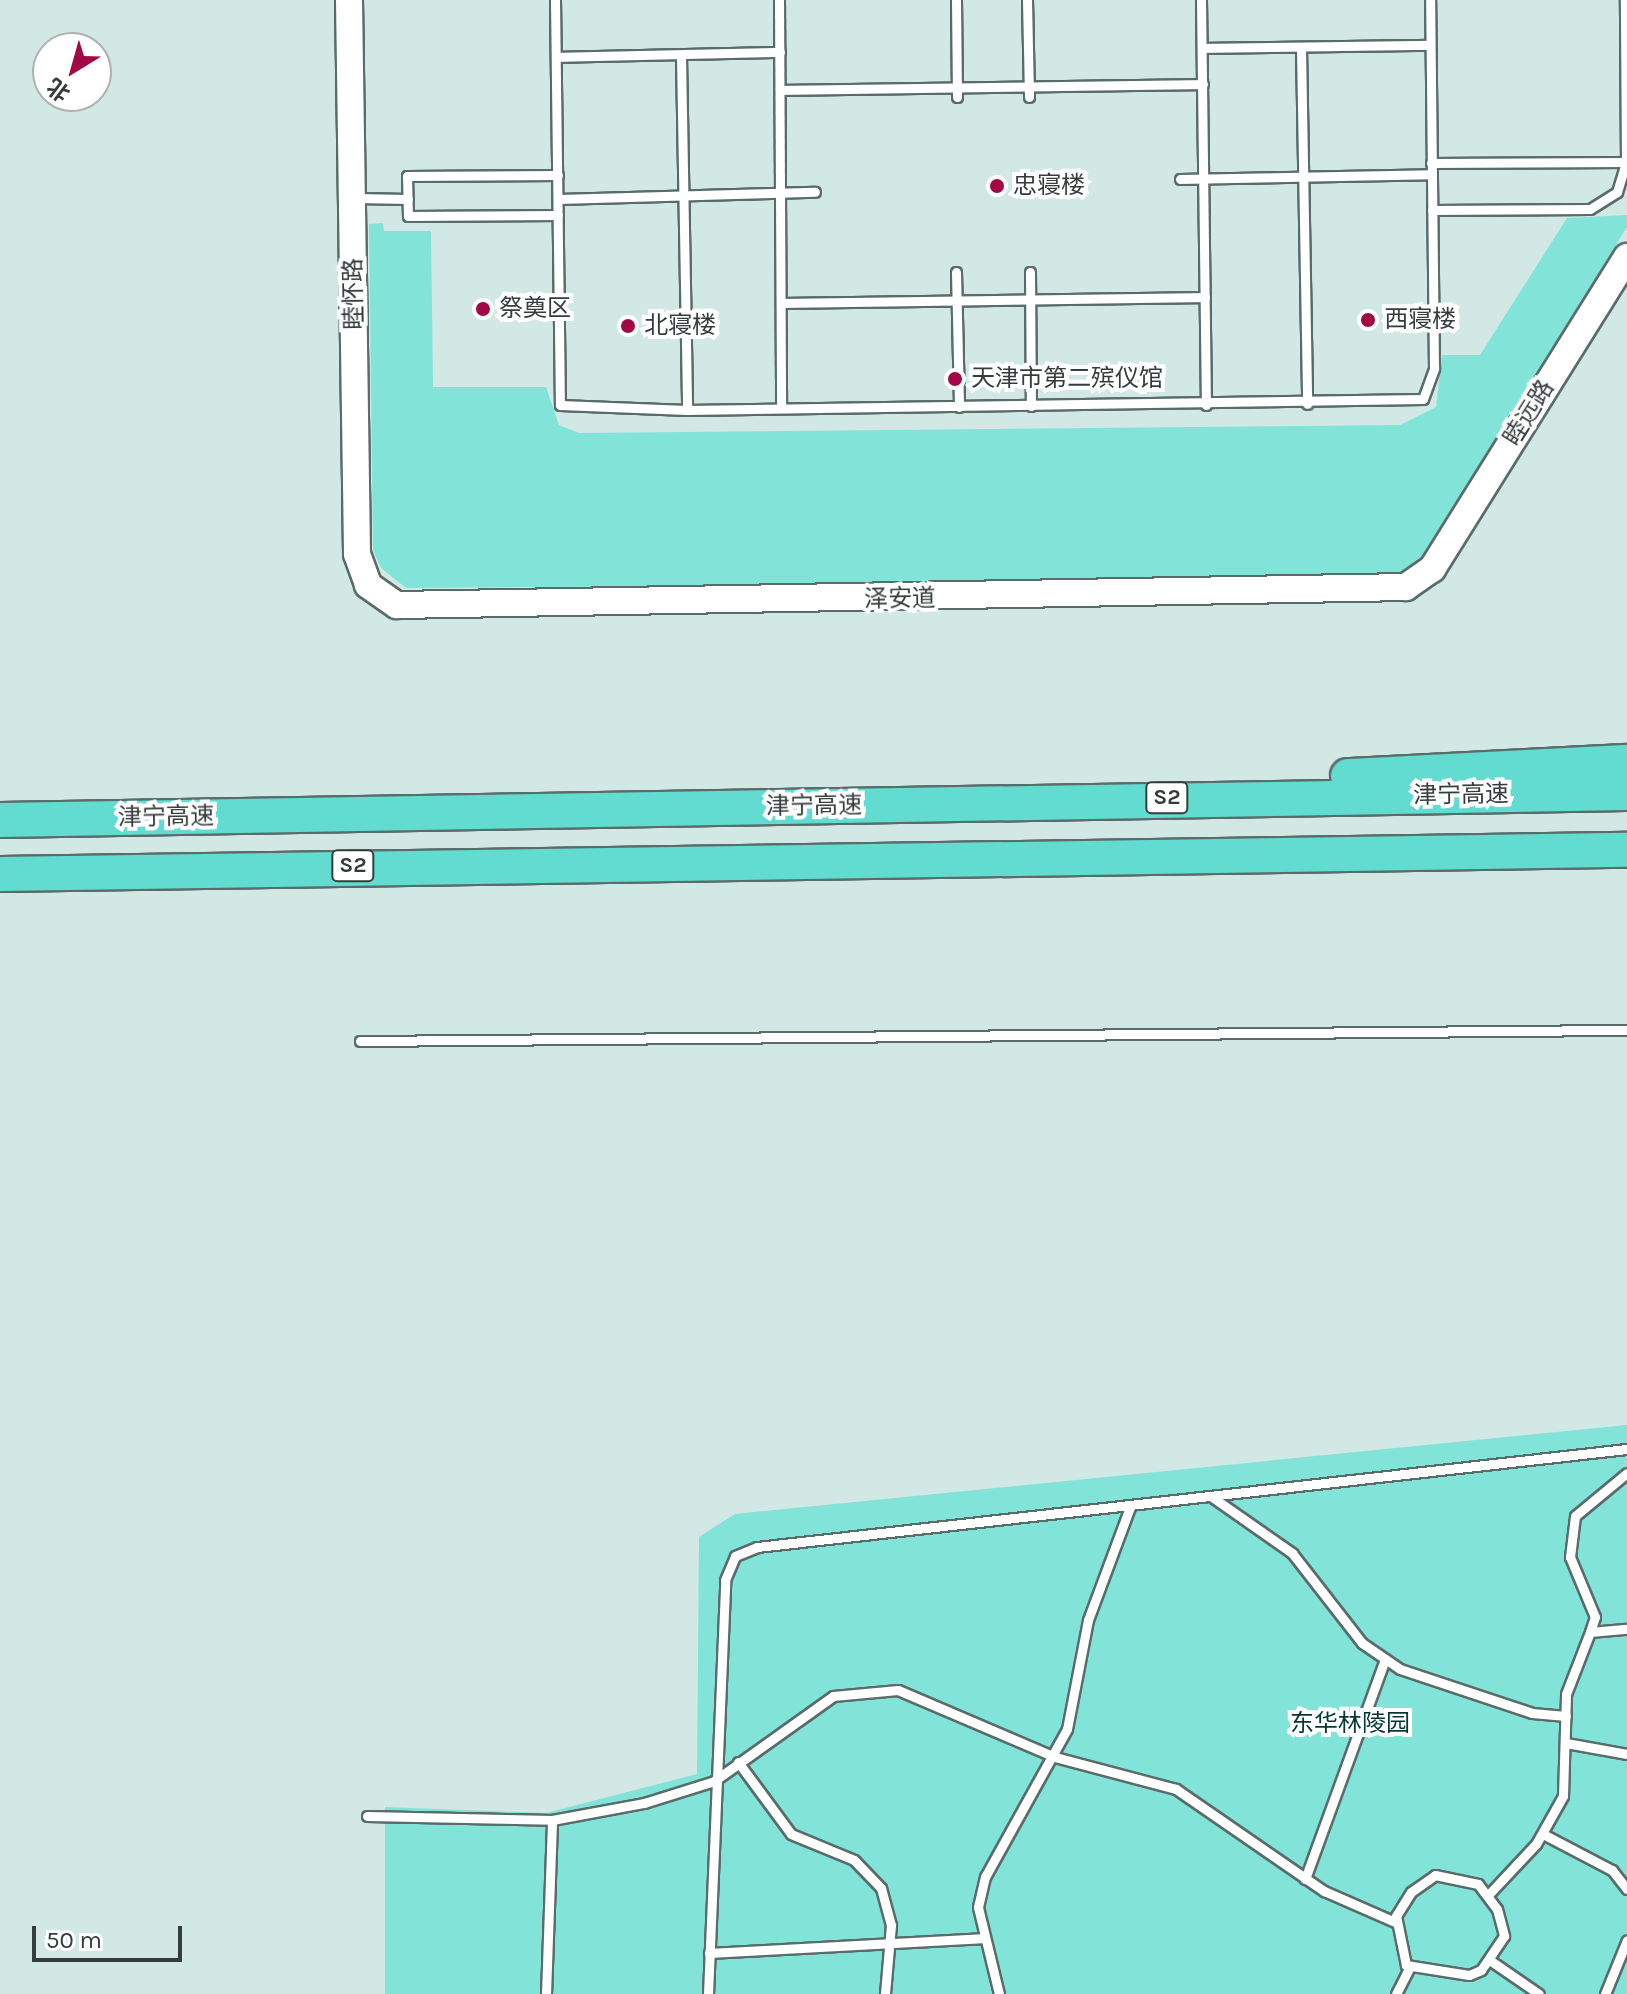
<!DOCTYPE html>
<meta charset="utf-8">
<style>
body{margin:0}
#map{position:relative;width:1627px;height:1994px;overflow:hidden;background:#d2e8e5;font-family:Karla,"Noto Sans SC",sans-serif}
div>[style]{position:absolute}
.green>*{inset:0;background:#82e3d9}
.roads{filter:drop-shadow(2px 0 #596c6a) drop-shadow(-2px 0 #596c6a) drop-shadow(0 2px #596c6a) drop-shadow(0 -2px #596c6a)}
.lane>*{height:9px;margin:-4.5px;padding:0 4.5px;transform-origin:4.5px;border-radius:4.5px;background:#fff}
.secondary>*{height:26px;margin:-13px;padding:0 13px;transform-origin:13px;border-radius:13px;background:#fff}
.highway>*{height:34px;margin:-17px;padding:0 17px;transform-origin:17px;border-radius:17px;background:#62dcd1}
.dots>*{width:22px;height:22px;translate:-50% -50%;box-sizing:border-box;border:4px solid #fff;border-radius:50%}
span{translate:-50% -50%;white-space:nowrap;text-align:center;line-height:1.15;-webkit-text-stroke:8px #fff;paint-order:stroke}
.shield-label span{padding:2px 6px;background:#fff;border:2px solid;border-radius:6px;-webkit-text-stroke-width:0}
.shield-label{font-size:22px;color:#343d3c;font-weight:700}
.poi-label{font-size:24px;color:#343d3c}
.left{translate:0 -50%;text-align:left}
.street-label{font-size:24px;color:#343d3c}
.park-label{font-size:24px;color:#053834}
.north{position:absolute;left:32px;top:32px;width:80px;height:80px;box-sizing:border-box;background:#fff;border:2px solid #aeb1b1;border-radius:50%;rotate:217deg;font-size:22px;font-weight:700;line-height:32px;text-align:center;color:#343d3c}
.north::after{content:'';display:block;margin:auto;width:28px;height:36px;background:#a20846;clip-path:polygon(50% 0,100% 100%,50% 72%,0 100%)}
.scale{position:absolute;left:32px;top:1926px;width:150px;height:36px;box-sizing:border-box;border:4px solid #343d3c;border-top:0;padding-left:10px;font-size:24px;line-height:28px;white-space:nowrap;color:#343d3c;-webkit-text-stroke:6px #fff;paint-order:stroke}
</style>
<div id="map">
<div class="green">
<div style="clip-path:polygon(1627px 215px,1627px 227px,1423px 556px,1403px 574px,1379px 581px,406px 588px,381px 568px,373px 550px,369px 224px,383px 223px,384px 231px,431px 231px,433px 387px,546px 387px,559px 425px,579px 433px,1400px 425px,1436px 407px,1442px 355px,1480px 355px,1567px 218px)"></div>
<div style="clip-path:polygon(1627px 1425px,1627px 1994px,385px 1994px,385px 1807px,546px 1813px,697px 1774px,699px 1537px,735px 1514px)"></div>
</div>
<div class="roads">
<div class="lane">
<div style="left:555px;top:0;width:405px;rotate:89.3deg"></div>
<div style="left:560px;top:405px;width:127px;rotate:2.3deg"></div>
<div style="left:687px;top:410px;width:736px;rotate:-0.86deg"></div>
<div style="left:1423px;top:399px;width:33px;rotate:-70deg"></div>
<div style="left:1434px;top:368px;width:368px;rotate:-90.6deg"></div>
<div style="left:779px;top:0;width:408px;rotate:89.7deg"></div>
<div style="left:956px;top:0;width:97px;rotate:89.4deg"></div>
<div style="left:1027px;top:0;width:97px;rotate:88.8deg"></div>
<div style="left:1201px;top:0;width:405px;rotate:89.3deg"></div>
<div style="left:1202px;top:48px;width:228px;rotate:-0.8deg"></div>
<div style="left:1301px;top:48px;width:356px;rotate:89deg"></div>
<div style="left:681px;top:56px;width:354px;rotate:89deg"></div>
<div style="left:556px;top:57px;width:224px;rotate:-1.3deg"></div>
<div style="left:780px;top:90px;width:423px;rotate:-0.8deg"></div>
<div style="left:1431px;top:163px;width:195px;rotate:-0.3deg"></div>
<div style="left:558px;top:175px;width:151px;rotate:179.6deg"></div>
<div style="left:407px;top:176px;width:40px;rotate:88.6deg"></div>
<div style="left:408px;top:216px;width:150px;rotate:-0.4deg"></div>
<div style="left:1180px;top:179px;width:252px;rotate:-1.1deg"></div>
<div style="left:356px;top:198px;width:52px;rotate:1.1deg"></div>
<div style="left:558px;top:199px;width:257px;rotate:-1.6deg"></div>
<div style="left:1432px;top:210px;width:158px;rotate:-0.4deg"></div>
<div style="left:1590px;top:209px;width:32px;rotate:-32deg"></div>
<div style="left:1617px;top:192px;width:31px;rotate:-73deg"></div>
<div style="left:1626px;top:162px;width:162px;rotate:-90.4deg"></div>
<div style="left:956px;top:272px;width:135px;rotate:88.7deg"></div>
<div style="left:1030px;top:272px;width:134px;rotate:89.6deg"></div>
<div style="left:784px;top:303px;width:421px;rotate:-0.8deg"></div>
<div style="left:360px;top:1041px;width:1267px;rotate:-0.5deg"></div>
<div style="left:1212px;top:1497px;width:98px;rotate:35deg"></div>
<div style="left:1292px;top:1553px;width:114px;rotate:52.1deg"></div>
<div style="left:1362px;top:1643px;width:46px;rotate:34.4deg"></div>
<div style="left:1400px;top:1669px;width:139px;rotate:18.4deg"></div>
<div style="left:1532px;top:1713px;width:34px;rotate:5deg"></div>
<div style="left:1590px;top:1632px;width:16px;rotate:-72deg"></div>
<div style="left:1595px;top:1617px;width:65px;rotate:-112.6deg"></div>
<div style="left:1570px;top:1557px;width:41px;rotate:-83deg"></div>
<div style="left:1575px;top:1516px;width:67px;rotate:-39.6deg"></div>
<div style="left:1566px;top:1743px;width:62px;rotate:10.2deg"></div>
<div style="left:738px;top:1762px;width:89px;rotate:53.6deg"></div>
<div style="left:791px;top:1834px;width:68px;rotate:22.4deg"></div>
<div style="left:854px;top:1860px;width:39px;rotate:46deg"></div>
<div style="left:881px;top:1888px;width:38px;rotate:75deg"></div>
<div style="left:891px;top:1925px;width:69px;rotate:95deg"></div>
<div style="left:367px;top:1816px;width:185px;rotate:1.2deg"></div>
<div style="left:552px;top:1820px;width:94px;rotate:-10.5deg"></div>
<div style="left:644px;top:1803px;width:73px;rotate:-17.4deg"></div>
<div style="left:714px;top:1781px;width:146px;rotate:-35.5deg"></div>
<div style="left:833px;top:1696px;width:65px;rotate:-5.3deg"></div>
<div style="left:898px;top:1690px;width:171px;rotate:23.1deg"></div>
<div style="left:1055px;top:1757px;width:125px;rotate:14.8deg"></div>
<div style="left:1176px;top:1789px;width:180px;rotate:34.6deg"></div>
<div style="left:1324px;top:1891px;width:77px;rotate:23.6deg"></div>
<div style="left:1543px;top:1834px;width:78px;rotate:27.6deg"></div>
<div style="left:1612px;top:1870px;width:24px;rotate:52deg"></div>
<div style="left:1435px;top:1875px;width:44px;rotate:11.8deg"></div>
<div style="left:1478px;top:1884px;width:31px;rotate:53deg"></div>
<div style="left:1497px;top:1909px;width:28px;rotate:75deg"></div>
<div style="left:1504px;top:1936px;width:41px;rotate:124.1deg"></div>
<div style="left:1481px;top:1970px;width:13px;rotate:157deg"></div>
<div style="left:1469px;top:1975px;width:64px;rotate:-171deg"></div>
<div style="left:1406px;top:1965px;width:50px;rotate:-101.5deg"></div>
<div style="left:1396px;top:1916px;width:28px;rotate:-58deg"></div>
<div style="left:1411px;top:1892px;width:29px;rotate:-35deg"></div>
<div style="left:1305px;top:1879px;width:234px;rotate:-70deg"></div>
<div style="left:1489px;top:1894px;width:69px;rotate:-46.8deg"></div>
<div style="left:1536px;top:1844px;width:55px;rotate:-60.6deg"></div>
<div style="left:1563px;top:1796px;width:102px;rotate:-88.3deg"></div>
<div style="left:1566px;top:1694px;width:66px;rotate:-68.8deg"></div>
<div style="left:1590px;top:1632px;width:37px;rotate:-5deg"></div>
<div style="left:709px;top:1953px;width:273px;rotate:-3.1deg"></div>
<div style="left:1491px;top:1961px;width:58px;rotate:34.5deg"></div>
<div style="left:546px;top:1994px;width:174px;rotate:-88deg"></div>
<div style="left:708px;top:1994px;width:414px;rotate:-87.6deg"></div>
<div style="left:725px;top:1580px;width:26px;rotate:-67deg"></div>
<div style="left:735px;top:1556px;width:24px;rotate:-22deg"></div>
<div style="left:757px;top:1547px;width:876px;rotate:-6.43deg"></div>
<div style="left:999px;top:1994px;width:89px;rotate:-103.6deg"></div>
<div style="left:978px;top:1907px;width:31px;rotate:-77deg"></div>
<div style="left:985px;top:1877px;width:169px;rotate:-61deg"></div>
<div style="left:1067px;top:1729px;width:111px;rotate:-79.1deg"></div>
<div style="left:1088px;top:1620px;width:121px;rotate:-69.6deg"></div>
<div style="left:1396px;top:1994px;width:29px;rotate:-63deg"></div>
<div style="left:1605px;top:1994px;width:58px;rotate:-67.8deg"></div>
</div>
<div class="secondary">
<div style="left:349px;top:0;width:554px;rotate:89.17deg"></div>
<div style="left:357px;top:554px;width:33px;rotate:70deg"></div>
<div style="left:368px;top:585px;width:35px;rotate:35deg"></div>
<div style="left:397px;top:605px;width:1009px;rotate:-1.02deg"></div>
<div style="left:1406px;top:587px;width:32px;rotate:-35deg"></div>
<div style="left:1432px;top:569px;width:368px;rotate:-58deg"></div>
</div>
<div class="highway">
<div style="left:1348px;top:776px;width:279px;rotate:-2.9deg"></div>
<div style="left:0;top:820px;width:1627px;rotate:-0.95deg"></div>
<div style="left:0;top:874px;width:1627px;rotate:-0.85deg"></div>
</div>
</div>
<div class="dots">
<div style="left:997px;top:186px;background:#a20846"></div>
<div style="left:483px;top:309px;background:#a20846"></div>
<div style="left:1368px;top:320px;background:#a20846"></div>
<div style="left:628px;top:326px;background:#a20846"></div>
<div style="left:955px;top:379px;background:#a20846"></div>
</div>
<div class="shield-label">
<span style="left:1167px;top:798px">S2</span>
<span style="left:353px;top:866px">S2</span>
</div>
<div class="poi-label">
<span class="left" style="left:1013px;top:186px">忠寝楼</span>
<span class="left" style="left:499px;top:309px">祭奠区</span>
<span class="left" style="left:1384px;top:320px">西寝楼</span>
<span class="left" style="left:644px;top:326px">北寝楼</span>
<span class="left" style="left:971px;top:379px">天津市第二殡仪馆</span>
</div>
<div class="street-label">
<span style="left:354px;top:294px;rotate:-91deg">睦怀路</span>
<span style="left:1529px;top:413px;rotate:-58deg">睦远路</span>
<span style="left:900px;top:599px;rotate:-1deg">泽安道</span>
<span style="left:1461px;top:795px;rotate:-1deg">津宁高速</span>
<span style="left:814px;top:806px;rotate:-1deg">津宁高速</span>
<span style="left:166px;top:817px;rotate:-1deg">津宁高速</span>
</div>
<div class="park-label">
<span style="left:1350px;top:1724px">东华林陵园</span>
</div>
<div class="north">北</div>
<div class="scale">50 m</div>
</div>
